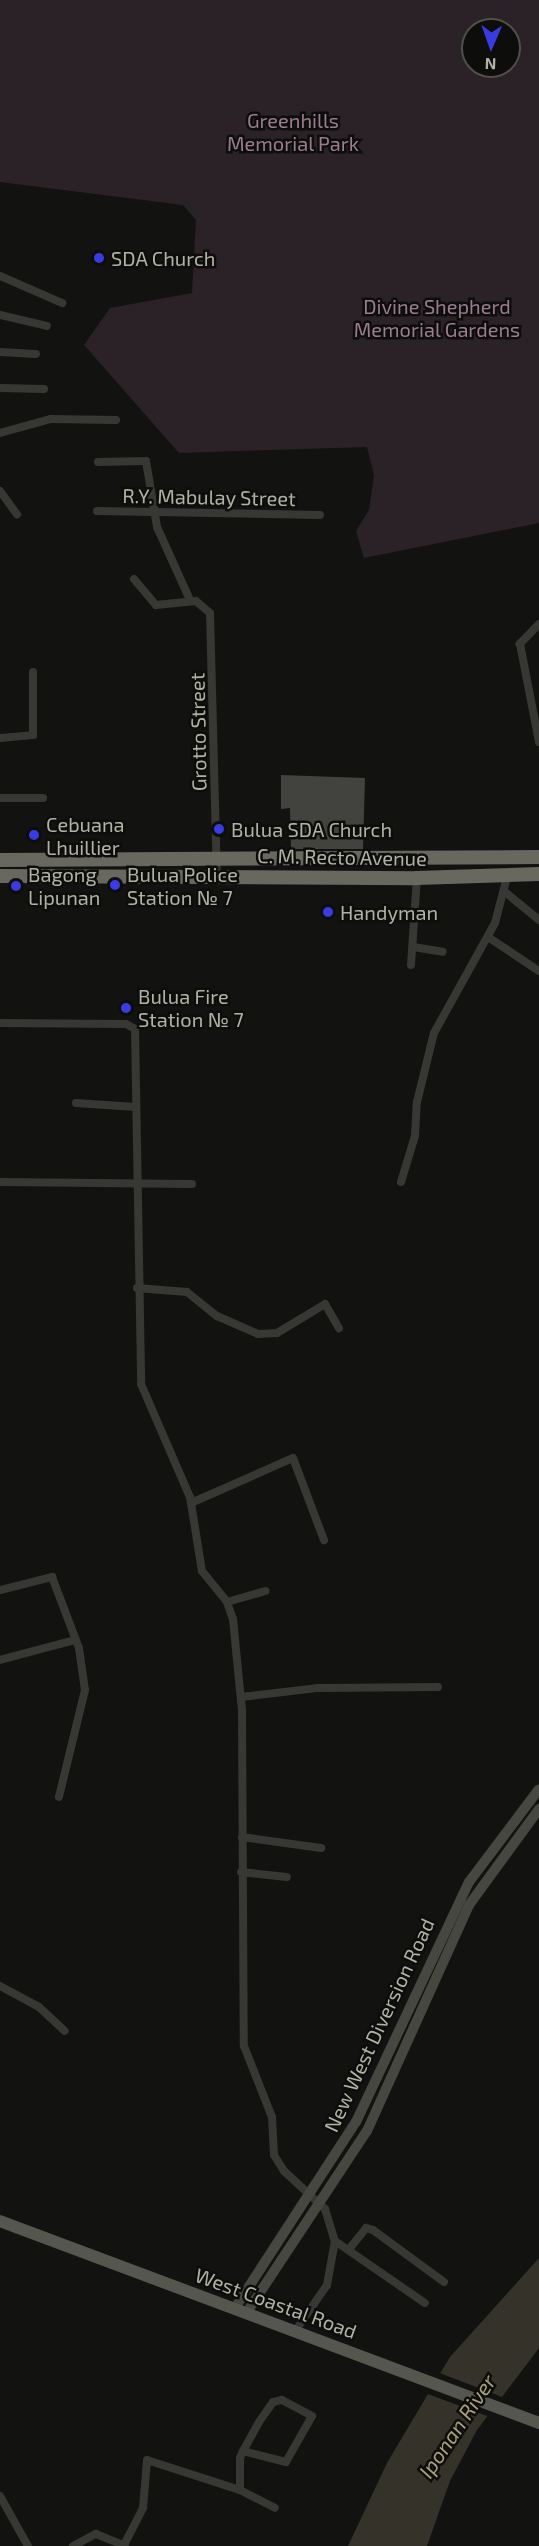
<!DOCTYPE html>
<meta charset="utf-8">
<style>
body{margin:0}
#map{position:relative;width:539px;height:2546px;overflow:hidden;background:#121311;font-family:"Exo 2",sans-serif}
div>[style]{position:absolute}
.green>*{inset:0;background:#2a2227}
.water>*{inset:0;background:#353229}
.pier>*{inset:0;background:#121311}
.building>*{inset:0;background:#42433e}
.street>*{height:8px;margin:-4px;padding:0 4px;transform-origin:4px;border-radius:4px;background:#373733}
.secondary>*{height:10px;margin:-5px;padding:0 5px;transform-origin:5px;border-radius:5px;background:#474741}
.primary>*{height:12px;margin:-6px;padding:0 6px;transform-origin:6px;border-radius:6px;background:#55564f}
.highway>*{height:14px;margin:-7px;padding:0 7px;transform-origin:7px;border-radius:7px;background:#68685f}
.dots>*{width:16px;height:16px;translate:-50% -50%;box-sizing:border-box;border:3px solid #0d0e0c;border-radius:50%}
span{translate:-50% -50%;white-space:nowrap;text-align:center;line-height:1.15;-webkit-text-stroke:5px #0d0e0c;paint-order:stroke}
.park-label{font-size:20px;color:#9c7c90}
.poi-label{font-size:20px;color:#b2b2a4}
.left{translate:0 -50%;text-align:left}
.street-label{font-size:20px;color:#b2b2a4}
.water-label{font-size:21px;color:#aca17d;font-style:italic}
.north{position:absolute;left:461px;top:18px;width:60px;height:60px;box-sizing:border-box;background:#0d0e0c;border:2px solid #4f5049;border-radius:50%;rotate:182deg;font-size:16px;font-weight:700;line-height:24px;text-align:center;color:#b2b2a4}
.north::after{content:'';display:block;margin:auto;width:21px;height:27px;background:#393ce3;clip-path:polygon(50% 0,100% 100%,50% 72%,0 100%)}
</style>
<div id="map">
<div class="green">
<div style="clip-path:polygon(evenodd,0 0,539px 0,539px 523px,364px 558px,356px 531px,369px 510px,374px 475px,367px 447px,179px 453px,84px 345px,110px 308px,192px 293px,196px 220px,183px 205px,0 182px,0 0,473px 30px,509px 30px,509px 66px,473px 66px,473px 30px)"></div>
</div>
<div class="water">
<div style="clip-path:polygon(539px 2258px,539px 2348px,477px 2430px,450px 2481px,427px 2546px,348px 2546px,387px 2463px,450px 2357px)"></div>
</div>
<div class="pier">
<div style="clip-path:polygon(437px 2372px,505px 2398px,490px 2417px,425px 2393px)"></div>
</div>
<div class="building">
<div style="clip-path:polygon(281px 775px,365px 778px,363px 849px,291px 849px,290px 808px,281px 809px)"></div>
</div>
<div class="street">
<div style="left:0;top:276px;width:68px;rotate:23.5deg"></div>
<div style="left:0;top:315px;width:48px;rotate:13.2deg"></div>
<div style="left:0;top:352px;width:36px;rotate:3deg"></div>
<div style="left:0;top:388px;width:44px;rotate:1.3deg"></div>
<div style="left:0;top:433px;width:53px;rotate:-15.4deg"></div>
<div style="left:51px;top:419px;width:65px;rotate:0.9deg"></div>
<div style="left:98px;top:462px;width:48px;rotate:-1.2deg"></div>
<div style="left:146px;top:461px;width:67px;rotate:80.5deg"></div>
<div style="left:157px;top:527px;width:80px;rotate:65.7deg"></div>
<div style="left:0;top:491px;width:29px;rotate:54deg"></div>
<div style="left:97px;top:511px;width:223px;rotate:1deg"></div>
<div style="left:134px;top:579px;width:34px;rotate:50deg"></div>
<div style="left:156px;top:605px;width:40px;rotate:-5.7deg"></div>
<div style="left:196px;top:601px;width:18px;rotate:41deg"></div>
<div style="left:210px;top:613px;width:262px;rotate:88.5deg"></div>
<div style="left:539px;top:624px;width:28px;rotate:134deg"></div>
<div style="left:520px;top:644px;width:100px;rotate:79deg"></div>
<div style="left:0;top:738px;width:33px;rotate:-5deg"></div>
<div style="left:33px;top:735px;width:63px;rotate:-90deg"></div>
<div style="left:0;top:798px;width:43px"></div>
<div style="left:505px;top:892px;width:44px;rotate:39.5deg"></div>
<div style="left:488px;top:937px;width:61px;rotate:33.7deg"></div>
<div style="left:413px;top:947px;width:30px;rotate:9deg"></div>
<div style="left:411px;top:965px;width:87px;rotate:-86.1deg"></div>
<div style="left:0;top:1023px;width:126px;rotate:0.5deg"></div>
<div style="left:126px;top:1024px;width:10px;rotate:29deg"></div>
<div style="left:135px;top:1029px;width:355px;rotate:89deg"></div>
<div style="left:141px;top:1384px;width:123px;rotate:66.6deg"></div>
<div style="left:190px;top:1497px;width:75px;rotate:80.8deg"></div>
<div style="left:202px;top:1571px;width:40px;rotate:51deg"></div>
<div style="left:227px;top:1602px;width:18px;rotate:71deg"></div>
<div style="left:233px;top:1619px;width:91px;rotate:84.4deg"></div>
<div style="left:242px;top:1710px;width:336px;rotate:89.7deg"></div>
<div style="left:244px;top:2046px;width:76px;rotate:68.5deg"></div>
<div style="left:272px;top:2117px;width:38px;rotate:87deg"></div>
<div style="left:274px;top:2155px;width:19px;rotate:58deg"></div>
<div style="left:284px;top:2171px;width:56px;rotate:42.8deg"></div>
<div style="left:325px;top:2209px;width:34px;rotate:73deg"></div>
<div style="left:335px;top:2241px;width:45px;rotate:100.3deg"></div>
<div style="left:327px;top:2285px;width:55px;rotate:124.6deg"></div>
<div style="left:76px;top:1103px;width:60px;rotate:3.8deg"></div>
<div style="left:0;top:1182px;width:192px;rotate:0.6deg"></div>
<div style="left:401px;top:1182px;width:48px;rotate:-73.1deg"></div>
<div style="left:415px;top:1136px;width:34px;rotate:-87deg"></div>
<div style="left:417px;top:1102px;width:71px;rotate:-76.2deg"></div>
<div style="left:434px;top:1033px;width:126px;rotate:-61deg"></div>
<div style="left:495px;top:923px;width:48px;rotate:-75.4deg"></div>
<div style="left:137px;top:1288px;width:50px;rotate:4.6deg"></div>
<div style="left:187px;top:1292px;width:38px;rotate:39deg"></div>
<div style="left:217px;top:1316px;width:45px;rotate:23.7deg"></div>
<div style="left:258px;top:1334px;width:19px;rotate:-3deg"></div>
<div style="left:277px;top:1333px;width:56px;rotate:-31.1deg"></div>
<div style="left:325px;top:1304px;width:28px;rotate:60deg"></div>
<div style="left:191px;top:1503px;width:111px;rotate:-23.8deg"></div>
<div style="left:293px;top:1458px;width:88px;rotate:69.3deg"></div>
<div style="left:0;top:1590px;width:54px;rotate:-14deg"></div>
<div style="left:52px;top:1577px;width:76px;rotate:69.2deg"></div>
<div style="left:79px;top:1648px;width:42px;rotate:81.9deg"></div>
<div style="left:85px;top:1690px;width:110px;rotate:103.7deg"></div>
<div style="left:227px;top:1602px;width:40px;rotate:-16deg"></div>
<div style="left:0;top:1660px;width:78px;rotate:-14.9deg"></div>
<div style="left:241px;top:1697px;width:78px;rotate:-6.7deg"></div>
<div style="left:318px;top:1688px;width:120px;rotate:-0.5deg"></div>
<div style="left:242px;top:1837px;width:80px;rotate:7.9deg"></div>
<div style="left:241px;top:1872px;width:46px;rotate:6.2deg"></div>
<div style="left:0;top:1986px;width:44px;rotate:28.3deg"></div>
<div style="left:39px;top:2007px;width:35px;rotate:43deg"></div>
<div style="left:335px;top:2241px;width:109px;rotate:34.6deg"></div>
<div style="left:350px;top:2248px;width:26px;rotate:-51deg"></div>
<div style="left:366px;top:2228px;width:7px;rotate:16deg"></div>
<div style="left:373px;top:2230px;width:88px;rotate:36.2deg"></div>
<div style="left:240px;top:2490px;width:32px;rotate:-90deg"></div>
<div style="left:240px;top:2458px;width:8px;rotate:-67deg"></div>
<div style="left:243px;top:2451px;width:33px;rotate:-61deg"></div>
<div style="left:259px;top:2422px;width:24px;rotate:-55deg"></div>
<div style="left:273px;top:2402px;width:9px;rotate:-13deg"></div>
<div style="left:282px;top:2400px;width:34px;rotate:28deg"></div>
<div style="left:312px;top:2416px;width:53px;rotate:119.5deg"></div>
<div style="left:286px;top:2462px;width:44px;rotate:-165.7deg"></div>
<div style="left:0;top:2496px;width:57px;rotate:60.8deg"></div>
<div style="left:124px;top:2545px;width:42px;rotate:-62.8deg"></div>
<div style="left:143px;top:2508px;width:48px;rotate:-85.2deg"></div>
<div style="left:147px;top:2460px;width:98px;rotate:17.9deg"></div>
<div style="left:240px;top:2490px;width:39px;rotate:27deg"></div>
<div style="left:73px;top:2546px;width:26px;rotate:-28deg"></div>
<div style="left:96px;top:2534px;width:31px;rotate:22deg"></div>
</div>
<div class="secondary">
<div style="left:235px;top:2308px;width:222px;rotate:-57deg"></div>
<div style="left:356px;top:2122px;width:265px;rotate:-64.8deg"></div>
<div style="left:469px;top:1882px;width:116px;rotate:-53deg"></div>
<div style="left:247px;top:2312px;width:217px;rotate:-56.5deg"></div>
<div style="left:367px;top:2131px;width:248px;rotate:-65.7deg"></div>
<div style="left:469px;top:1905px;width:119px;rotate:-53.9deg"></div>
</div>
<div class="primary">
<div style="left:0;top:2221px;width:576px;rotate:20.54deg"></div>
</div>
<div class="highway">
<div style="left:0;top:860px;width:539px;rotate:-0.32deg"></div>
<div style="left:0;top:876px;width:417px;rotate:0.3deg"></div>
<div style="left:417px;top:878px;width:122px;rotate:-1.9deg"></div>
</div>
<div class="dots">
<div style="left:99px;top:258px;background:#393ce3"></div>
<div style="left:219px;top:829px;background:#393ce3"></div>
<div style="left:34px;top:835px;background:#393ce3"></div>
<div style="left:115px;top:885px;background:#393ce3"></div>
<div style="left:16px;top:886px;background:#393ce3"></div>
<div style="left:328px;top:912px;background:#393ce3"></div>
<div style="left:126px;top:1008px;background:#393ce3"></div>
</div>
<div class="park-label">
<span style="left:293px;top:132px">Greenhills<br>Memorial Park</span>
<span style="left:437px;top:318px">Divine Shepherd<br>Memorial Gardens</span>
</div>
<div class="poi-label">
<span class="left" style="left:111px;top:258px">SDA Church</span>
<span class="left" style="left:46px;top:836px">Cebuana<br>Lhuillier</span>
<span class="left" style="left:231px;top:829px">Bulua SDA Church</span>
<span class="left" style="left:28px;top:886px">Bagong<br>Lipunan</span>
<span class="left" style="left:127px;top:886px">Bulua Police<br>Station № 7</span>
<span class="left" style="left:340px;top:912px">Handyman</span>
<span class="left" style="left:138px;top:1008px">Bulua Fire<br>Station № 7</span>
</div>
<div class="street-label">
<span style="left:209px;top:497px;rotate:1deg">R.Y. Mabulay Street</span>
<span style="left:198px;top:732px;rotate:-91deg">Grotto Street</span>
<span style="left:342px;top:857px;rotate:1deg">C. M. Recto Avenue</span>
<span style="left:379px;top:2025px;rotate:-65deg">New West Diversion Road</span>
<span style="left:276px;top:2303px;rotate:20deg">West Coastal Road</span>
</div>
<div class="water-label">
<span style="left:457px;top:2426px;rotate:-56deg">Iponan River</span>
</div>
<div class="north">N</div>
</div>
